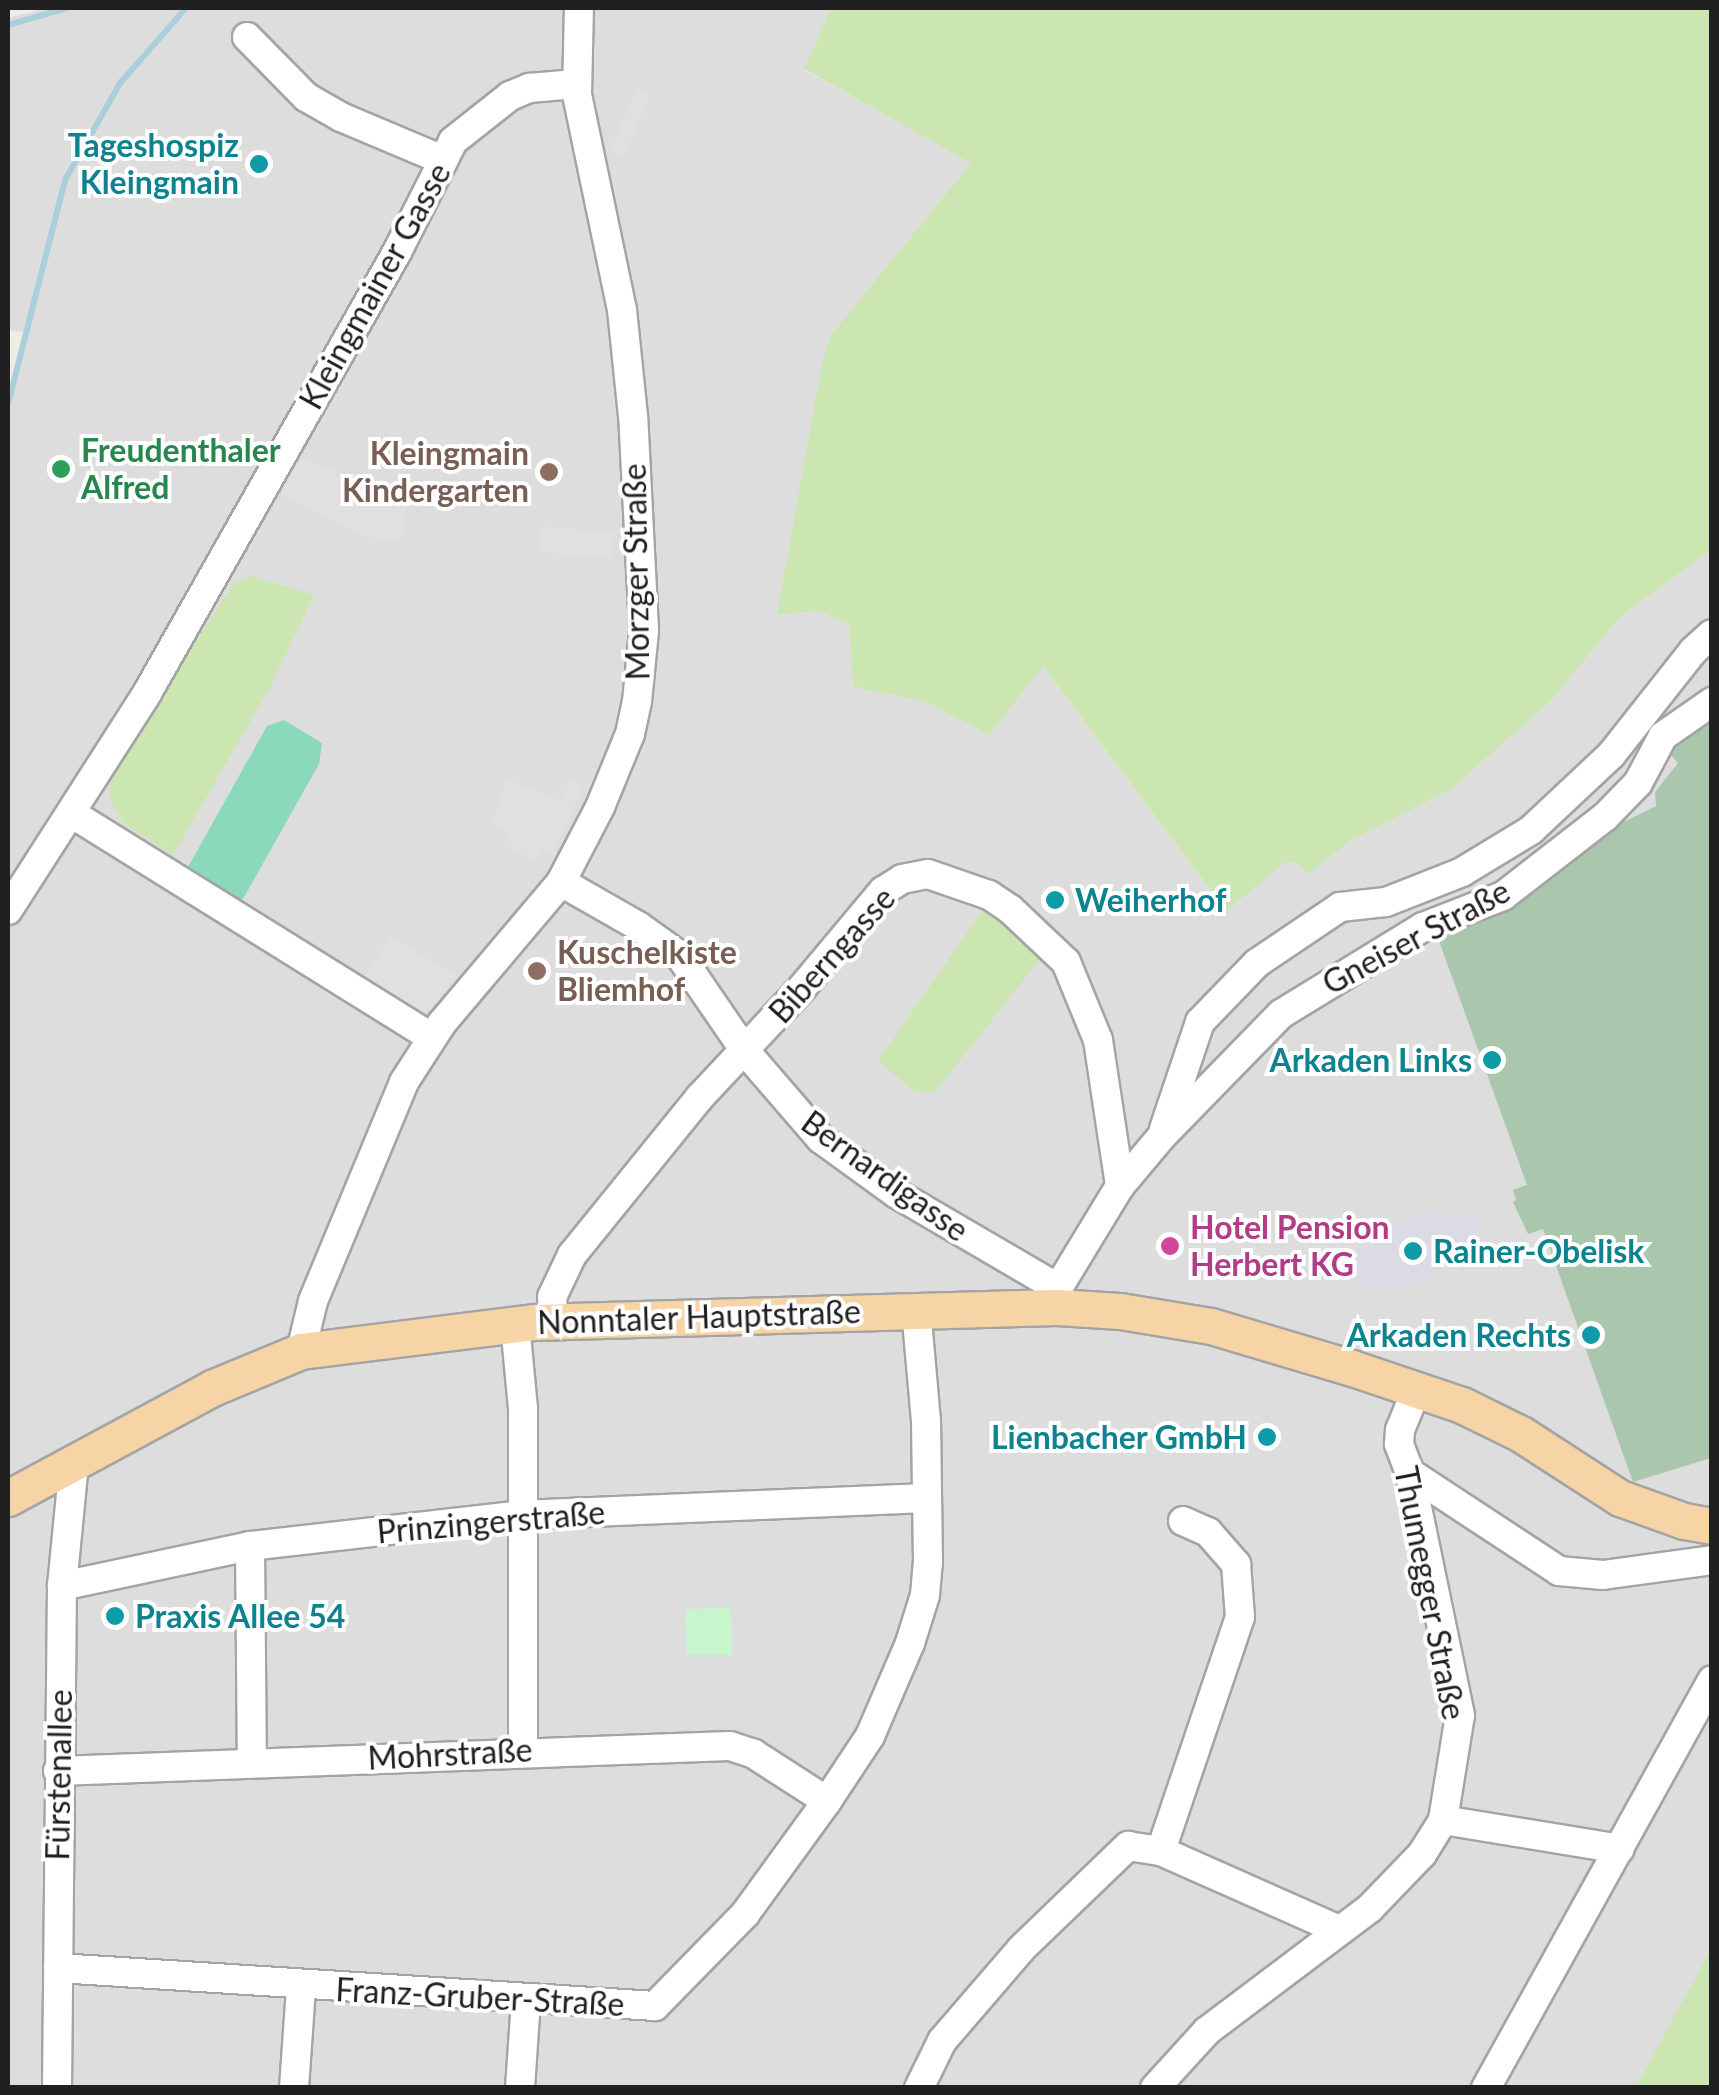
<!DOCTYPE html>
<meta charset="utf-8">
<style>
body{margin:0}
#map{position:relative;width:1719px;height:2095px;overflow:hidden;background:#f0ede7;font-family:Lato,sans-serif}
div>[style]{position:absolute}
.residential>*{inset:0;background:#dedddd}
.grass>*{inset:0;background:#cbe6b1}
.cemetery>*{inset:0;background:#aac7ae}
.park>*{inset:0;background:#c8f6cc}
.pitch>*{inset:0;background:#8bd9bb}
.parking>*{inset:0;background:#e0e0e0}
.plaza>*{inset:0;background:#dbdbe6}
.stream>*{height:6px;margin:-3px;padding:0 3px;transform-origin:3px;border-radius:3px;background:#abcfda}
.roads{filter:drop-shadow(2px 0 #a4a4a4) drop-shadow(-2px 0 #a4a4a4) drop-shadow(0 2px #a4a4a4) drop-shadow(0 -2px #a4a4a4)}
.minor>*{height:28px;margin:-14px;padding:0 14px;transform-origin:14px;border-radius:14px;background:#fff}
.major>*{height:35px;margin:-17.5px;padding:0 17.5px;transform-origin:17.5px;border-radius:17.5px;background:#f6d4a6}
.dots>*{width:28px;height:28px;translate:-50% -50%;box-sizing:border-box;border:5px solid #fff;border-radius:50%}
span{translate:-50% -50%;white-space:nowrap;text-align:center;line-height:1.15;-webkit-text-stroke:8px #fff;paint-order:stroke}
.culture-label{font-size:32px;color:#0d838f;font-weight:700}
.right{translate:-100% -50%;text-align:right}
.left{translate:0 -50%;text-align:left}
.street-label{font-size:32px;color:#202020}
.leisure-label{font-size:32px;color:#27864d;font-weight:700}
.education-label{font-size:32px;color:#785e54;font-weight:700}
.hotel-label{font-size:32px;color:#b23c85;font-weight:700}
.frame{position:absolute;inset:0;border:10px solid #202020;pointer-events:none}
</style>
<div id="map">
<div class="residential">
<div style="clip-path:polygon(47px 8px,831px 8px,804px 70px,972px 162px,830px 336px,778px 615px,818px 611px,849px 624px,853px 687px,926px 702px,989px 735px,1042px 665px,1225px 910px,1282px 865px,1295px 860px,1308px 873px,1350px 841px,1450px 790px,1550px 702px,1621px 616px,1711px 550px,1712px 1949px,1636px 2087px,8px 2087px,8px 392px,24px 332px,8px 330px,8px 18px)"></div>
</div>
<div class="grass">
<div style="clip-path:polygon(831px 8px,1711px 8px,1711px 550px,1621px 616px,1550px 702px,1450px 790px,1350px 841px,1308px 874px,1295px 861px,1282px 865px,1226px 911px,1043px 666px,989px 735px,926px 702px,853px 687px,849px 624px,818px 611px,777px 615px,821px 370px,830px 336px,971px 163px,804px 69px)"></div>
<div style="clip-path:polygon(251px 576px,314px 595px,269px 689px,173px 855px,123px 823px,110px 799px,110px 783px,131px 743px,234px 583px)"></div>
<div style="clip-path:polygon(984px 908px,1045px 953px,935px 1092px,914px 1091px,878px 1061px)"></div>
<div style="clip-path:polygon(1711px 1949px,1711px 2087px,1636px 2087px)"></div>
</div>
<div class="cemetery">
<div style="clip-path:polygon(1711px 714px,1711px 1458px,1633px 1482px,1543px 1229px,1528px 1234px,1513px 1202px,1516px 1200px,1513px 1190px,1527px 1185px,1435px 930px,1587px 840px,1656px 806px,1655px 792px,1678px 763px,1664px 747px)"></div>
</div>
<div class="park">
<div style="clip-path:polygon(731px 1608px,732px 1655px,687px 1655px,685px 1609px)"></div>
</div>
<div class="pitch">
<div style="clip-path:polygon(284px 720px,322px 743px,319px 764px,243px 899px,228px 904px,183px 876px,267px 726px)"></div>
</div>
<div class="parking">
<div style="clip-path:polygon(637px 88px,650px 94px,624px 157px,610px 152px)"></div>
<div style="clip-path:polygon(300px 459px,342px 472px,341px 480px,406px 504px,402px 539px,367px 537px,282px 495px)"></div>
<div style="clip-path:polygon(542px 526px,614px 533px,612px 559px,540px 552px)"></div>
<div style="clip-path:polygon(508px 779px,561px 801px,570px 780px,583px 785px,553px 854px,541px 848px,535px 860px,502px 844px,508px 832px,493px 824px)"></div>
<div style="clip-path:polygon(388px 935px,457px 976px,427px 1012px,419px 1014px,380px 992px,364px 977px,378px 959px)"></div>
</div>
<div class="plaza">
<div style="clip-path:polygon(1434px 1211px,1471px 1215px,1480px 1227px,1478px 1242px,1461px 1260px,1425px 1281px,1387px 1290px,1357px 1287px,1348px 1279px,1346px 1261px,1367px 1239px,1397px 1221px)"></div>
</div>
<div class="stream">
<div style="left:8px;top:25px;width:61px;rotate:-16.1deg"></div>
<div style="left:8px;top:404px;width:231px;rotate:-75.7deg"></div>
<div style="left:65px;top:180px;width:113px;rotate:-60.3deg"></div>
<div style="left:121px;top:82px;width:98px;rotate:-48.7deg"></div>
</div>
<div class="roads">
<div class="minor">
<div style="left:247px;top:37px;width:84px;rotate:45.5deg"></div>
<div style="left:306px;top:97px;width:40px;rotate:29.7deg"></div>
<div style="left:341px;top:117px;width:111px;rotate:22.9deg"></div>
<div style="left:71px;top:813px;width:424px;rotate:31.9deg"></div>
<div style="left:561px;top:882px;width:89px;rotate:29.7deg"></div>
<div style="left:638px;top:926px;width:52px;rotate:35.5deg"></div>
<div style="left:680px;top:956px;width:115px;rotate:55.6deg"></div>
<div style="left:745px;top:1051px;width:116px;rotate:49.2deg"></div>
<div style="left:821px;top:1139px;width:94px;rotate:35.9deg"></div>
<div style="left:897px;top:1194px;width:186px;rotate:30.3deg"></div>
<div style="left:8px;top:910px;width:255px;rotate:-57.3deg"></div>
<div style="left:146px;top:695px;width:509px;rotate:-60.46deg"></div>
<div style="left:397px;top:252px;width:124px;rotate:-63.2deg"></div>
<div style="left:453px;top:141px;width:73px;rotate:-38.3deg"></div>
<div style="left:510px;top:96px;width:21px;rotate:-23deg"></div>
<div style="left:529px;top:88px;width:47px;rotate:-4.9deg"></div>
<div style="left:1164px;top:1129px;width:113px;rotate:-71.4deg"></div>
<div style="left:1200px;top:1022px;width:82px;rotate:-46deg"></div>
<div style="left:1257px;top:963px;width:100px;rotate:-34deg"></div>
<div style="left:1340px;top:907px;width:46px;rotate:-6.2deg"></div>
<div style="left:1386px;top:902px;width:82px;rotate:-21.5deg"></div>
<div style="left:1462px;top:872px;width:81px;rotate:-31.3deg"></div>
<div style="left:1531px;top:830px;width:110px;rotate:-43.2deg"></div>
<div style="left:1611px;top:755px;width:132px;rotate:-51.7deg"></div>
<div style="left:1693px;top:651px;width:25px;rotate:-42deg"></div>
<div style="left:1057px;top:1307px;width:19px;rotate:-87deg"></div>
<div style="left:1058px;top:1288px;width:119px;rotate:-58.7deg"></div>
<div style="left:1120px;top:1186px;width:65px;rotate:-50deg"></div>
<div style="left:1162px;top:1136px;width:170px;rotate:-45.7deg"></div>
<div style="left:1281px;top:1014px;width:167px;rotate:-31.5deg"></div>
<div style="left:1423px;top:927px;width:86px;rotate:-21.2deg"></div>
<div style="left:1503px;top:896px;width:129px;rotate:-37.8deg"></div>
<div style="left:1605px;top:817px;width:47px;rotate:-45.9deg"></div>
<div style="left:1638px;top:783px;width:53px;rotate:-62deg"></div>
<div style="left:1663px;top:736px;width:60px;rotate:-34.8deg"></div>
<div style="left:553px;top:1321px;width:24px;rotate:-92deg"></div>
<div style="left:552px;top:1297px;width:47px;rotate:-64.5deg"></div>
<div style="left:572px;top:1255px;width:203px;rotate:-51deg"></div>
<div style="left:700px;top:1097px;width:148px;rotate:-46.9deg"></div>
<div style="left:801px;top:989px;width:128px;rotate:-50.1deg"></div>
<div style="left:883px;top:891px;width:22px;rotate:-32deg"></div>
<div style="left:902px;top:879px;width:26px;rotate:-11deg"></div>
<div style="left:928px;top:874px;width:65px;rotate:19deg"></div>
<div style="left:989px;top:895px;width:25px;rotate:34deg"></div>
<div style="left:1010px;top:909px;width:77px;rotate:43.4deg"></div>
<div style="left:1066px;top:962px;width:84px;rotate:67.7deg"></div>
<div style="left:1098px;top:1040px;width:148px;rotate:81.4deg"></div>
<div style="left:515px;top:1324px;width:84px;rotate:84.6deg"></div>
<div style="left:523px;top:1408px;width:343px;rotate:90deg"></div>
<div style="left:301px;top:1351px;width:51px;rotate:-76.5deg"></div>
<div style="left:313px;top:1301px;width:237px;rotate:-67.4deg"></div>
<div style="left:404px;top:1082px;width:70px;rotate:-57.2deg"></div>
<div style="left:442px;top:1023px;width:185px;rotate:-49.8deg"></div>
<div style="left:561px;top:882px;width:85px;rotate:-62.5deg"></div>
<div style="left:600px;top:807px;width:79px;rotate:-67.7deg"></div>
<div style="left:630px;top:734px;width:33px;rotate:-78deg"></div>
<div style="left:637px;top:702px;width:72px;rotate:-84.4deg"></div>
<div style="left:644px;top:630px;width:214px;rotate:-92.9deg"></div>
<div style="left:633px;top:416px;width:107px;rotate:-95.9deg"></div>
<div style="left:622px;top:310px;width:221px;rotate:-101.8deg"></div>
<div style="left:577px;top:94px;width:86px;rotate:-88.7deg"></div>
<div style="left:1410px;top:1473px;width:178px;rotate:33.3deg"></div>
<div style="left:1559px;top:1571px;width:44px;rotate:5.2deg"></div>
<div style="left:1603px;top:1575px;width:110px;rotate:-7.8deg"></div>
<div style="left:1183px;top:1521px;width:27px;rotate:24deg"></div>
<div style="left:1208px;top:1532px;width:43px;rotate:48.8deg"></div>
<div style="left:1236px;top:1564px;width:53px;rotate:85.7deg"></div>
<div style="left:1240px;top:1617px;width:247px;rotate:108.7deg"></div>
<div style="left:1161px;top:1851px;width:195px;rotate:23.9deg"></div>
<div style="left:250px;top:1546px;width:217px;rotate:89.5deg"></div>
<div style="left:62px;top:1586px;width:192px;rotate:-12deg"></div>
<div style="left:250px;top:1546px;width:274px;rotate:-6.5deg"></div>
<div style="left:522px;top:1515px;width:403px;rotate:-2.4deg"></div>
<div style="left:58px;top:1771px;width:672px;rotate:-2.13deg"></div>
<div style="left:730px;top:1746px;width:25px;rotate:18deg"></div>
<div style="left:754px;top:1754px;width:87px;rotate:32.8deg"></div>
<div style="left:1443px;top:1820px;width:179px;rotate:9.3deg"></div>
<div style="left:58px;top:1968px;width:598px;rotate:3.64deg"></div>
<div style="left:655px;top:2006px;width:129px;rotate:-45.6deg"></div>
<div style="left:745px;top:1914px;width:140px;rotate:-54deg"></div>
<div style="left:827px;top:1801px;width:78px;rotate:-56.5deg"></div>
<div style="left:870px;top:1736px;width:101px;rotate:-66.7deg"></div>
<div style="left:910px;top:1643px;width:50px;rotate:-72.6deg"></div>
<div style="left:925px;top:1595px;width:32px;rotate:-85deg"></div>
<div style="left:928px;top:1563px;width:142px;rotate:-90.8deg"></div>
<div style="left:926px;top:1421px;width:112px;rotate:-95.1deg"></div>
<div style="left:57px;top:2088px;width:502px;rotate:-89.43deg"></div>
<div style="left:62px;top:1586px;width:124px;rotate:-84.4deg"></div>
<div style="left:294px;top:2088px;width:101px;rotate:-86deg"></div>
<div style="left:520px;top:2088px;width:88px;rotate:-86.1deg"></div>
<div style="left:919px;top:2088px;width:52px;rotate:-63.9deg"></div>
<div style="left:942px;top:2041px;width:121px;rotate:-49.3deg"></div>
<div style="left:1021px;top:1949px;width:149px;rotate:-43.9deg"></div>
<div style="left:1128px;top:1846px;width:33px;rotate:9deg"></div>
<div style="left:1155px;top:2088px;width:77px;rotate:-47.6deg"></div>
<div style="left:1207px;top:2031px;width:204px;rotate:-37deg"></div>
<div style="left:1370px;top:1908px;width:75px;rotate:-46.1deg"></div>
<div style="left:1422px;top:1854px;width:40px;rotate:-58deg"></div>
<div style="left:1443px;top:1820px;width:106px;rotate:-80.8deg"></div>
<div style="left:1460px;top:1715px;width:247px;rotate:-101.7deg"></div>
<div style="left:1410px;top:1473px;width:31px;rotate:-111deg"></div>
<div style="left:1399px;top:1444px;width:14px;rotate:-86deg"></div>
<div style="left:1400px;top:1430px;width:42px;rotate:-67.7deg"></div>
<div style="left:1486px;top:2088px;width:466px;rotate:-61deg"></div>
</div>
<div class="major">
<div style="left:8px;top:1498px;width:232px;rotate:-28.3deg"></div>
<div style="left:212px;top:1388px;width:96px;rotate:-22.6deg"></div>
<div style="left:301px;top:1351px;width:236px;rotate:-7.1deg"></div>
<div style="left:535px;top:1322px;width:522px;rotate:-1.65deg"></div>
<div style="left:1057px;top:1307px;width:63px;rotate:3.6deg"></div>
<div style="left:1120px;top:1311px;width:92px;rotate:9.4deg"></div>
<div style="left:1211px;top:1326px;width:147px;rotate:16.6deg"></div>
<div style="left:1352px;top:1368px;width:116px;rotate:18.6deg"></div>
<div style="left:1462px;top:1405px;width:66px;rotate:26.2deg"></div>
<div style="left:1521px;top:1434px;width:118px;rotate:32.9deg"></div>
<div style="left:1620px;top:1498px;width:68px;rotate:19.8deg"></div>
<div style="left:1684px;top:1521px;width:28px;rotate:10deg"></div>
</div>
</div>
<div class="dots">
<div style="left:259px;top:164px;background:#0f9aa8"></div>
<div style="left:61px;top:469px;background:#2e9e5b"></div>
<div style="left:549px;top:472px;background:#8d6e63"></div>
<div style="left:1055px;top:900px;background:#0f9aa8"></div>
<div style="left:537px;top:971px;background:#8d6e63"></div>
<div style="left:1492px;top:1060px;background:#0f9aa8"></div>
<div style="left:1170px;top:1246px;background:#d1479c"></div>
<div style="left:1413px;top:1251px;background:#0f9aa8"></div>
<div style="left:1591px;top:1335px;background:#0f9aa8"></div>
<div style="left:1267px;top:1437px;background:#0f9aa8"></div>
<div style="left:115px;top:1616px;background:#0f9aa8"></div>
</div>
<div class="culture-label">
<span class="right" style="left:239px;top:164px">Tageshospiz<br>Kleingmain</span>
<span class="left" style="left:1075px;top:900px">Weiherhof</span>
<span class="right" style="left:1472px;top:1060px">Arkaden Links</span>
<span class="left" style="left:1433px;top:1251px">Rainer-Obelisk</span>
<span class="right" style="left:1571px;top:1335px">Arkaden Rechts</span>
<span class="right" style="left:1247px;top:1437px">Lienbacher GmbH</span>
<span class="left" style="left:135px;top:1616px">Praxis Allee 54</span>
</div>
<div class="street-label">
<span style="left:375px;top:286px;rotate:-61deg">Kleingmainer Gasse</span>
<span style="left:636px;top:572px;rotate:-91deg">Morzger Straße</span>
<span style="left:1416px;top:937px;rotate:-28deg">Gneiser Straße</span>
<span style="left:832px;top:955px;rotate:-48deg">Biberngasse</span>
<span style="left:885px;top:1176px;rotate:36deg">Bernardigasse</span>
<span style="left:699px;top:1317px;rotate:-2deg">Nonntaler Hauptstraße</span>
<span style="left:491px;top:1522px;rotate:-5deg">Prinzingerstraße</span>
<span style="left:1430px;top:1593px;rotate:79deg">Thumegger Straße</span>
<span style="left:450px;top:1754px;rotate:-3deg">Mohrstraße</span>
<span style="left:59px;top:1775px;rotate:-89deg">Fürstenallee</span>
<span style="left:480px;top:1997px;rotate:3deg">Franz-Gruber-Straße</span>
</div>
<div class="leisure-label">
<span class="left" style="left:81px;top:469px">Freudenthaler<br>Alfred</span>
</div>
<div class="education-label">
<span class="right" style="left:529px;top:472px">Kleingmain<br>Kindergarten</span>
<span class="left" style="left:557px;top:971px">Kuschelkiste<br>Bliemhof</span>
</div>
<div class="hotel-label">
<span class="left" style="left:1190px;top:1246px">Hotel Pension<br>Herbert KG</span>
</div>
<div class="frame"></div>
</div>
